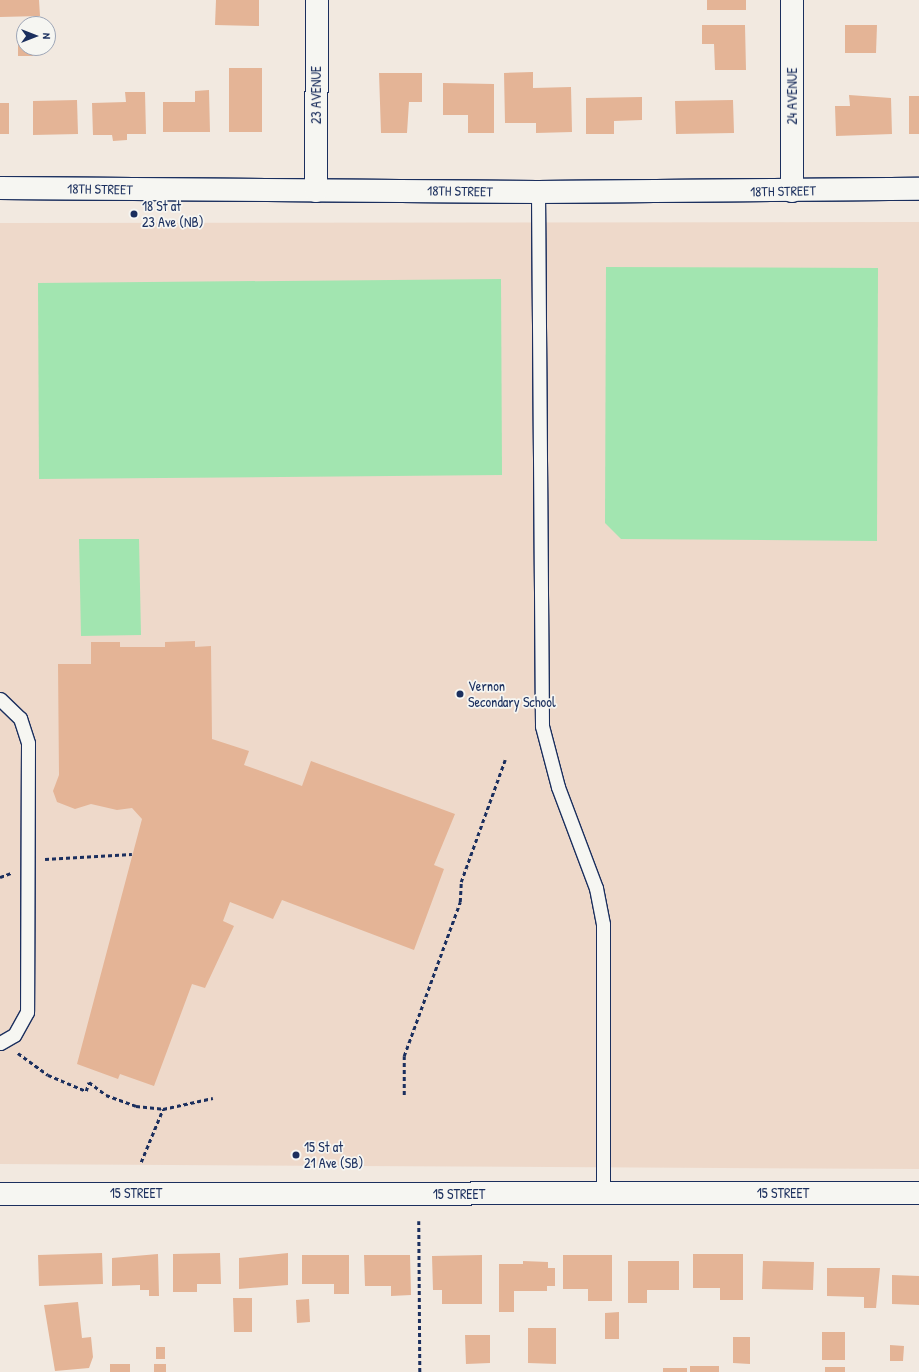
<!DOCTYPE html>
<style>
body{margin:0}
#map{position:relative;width:919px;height:1372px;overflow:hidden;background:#f2e9e0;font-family:"Patrick Hand",sans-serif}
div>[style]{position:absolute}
.built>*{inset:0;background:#eed9ca}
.green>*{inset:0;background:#a2e5b0}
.building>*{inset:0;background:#e4b496}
.path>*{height:2.5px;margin-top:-1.25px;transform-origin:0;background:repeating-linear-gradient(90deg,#1b2f5e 0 4px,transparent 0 7px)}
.roads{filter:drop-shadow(1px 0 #1b2f5e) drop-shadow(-1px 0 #1b2f5e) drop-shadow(0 1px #1b2f5e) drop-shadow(0 -1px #1b2f5e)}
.service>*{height:13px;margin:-6.5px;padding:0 6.5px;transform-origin:6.5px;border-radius:6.5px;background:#f6f6f2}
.minor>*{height:22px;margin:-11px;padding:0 11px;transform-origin:11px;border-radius:11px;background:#f6f6f2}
.tertiary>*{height:22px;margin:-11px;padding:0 11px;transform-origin:11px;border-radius:11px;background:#f6f6f2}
.dots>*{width:11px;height:11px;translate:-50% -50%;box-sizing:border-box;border:2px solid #f6f6f2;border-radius:50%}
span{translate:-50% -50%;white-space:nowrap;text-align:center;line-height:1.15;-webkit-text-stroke:3.5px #f6f6f2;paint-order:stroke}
.street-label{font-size:14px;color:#1b2f5e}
.poi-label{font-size:14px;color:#1b2f5e}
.left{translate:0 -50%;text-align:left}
.north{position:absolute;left:16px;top:16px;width:40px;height:40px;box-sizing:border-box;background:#f6f6f2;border:1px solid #9ea6b7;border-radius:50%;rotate:90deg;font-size:11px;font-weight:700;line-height:16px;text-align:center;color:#1b2f5e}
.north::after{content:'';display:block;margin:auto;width:14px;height:18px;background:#1b2f5e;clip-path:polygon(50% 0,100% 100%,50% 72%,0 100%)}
</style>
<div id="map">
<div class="built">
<div style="clip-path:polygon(919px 222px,919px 1169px,0 1164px,0 223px)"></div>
</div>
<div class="green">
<div style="clip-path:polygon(606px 267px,878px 268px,877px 541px,621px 539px,605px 523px)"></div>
<div style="clip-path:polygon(501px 279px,502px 475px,39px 479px,38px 283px)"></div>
<div style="clip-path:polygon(79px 539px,139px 539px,141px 635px,81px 636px)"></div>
</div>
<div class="building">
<div style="clip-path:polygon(0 0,39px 0,40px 16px,0 17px)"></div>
<div style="clip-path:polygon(216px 0,259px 0,259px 26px,215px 25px)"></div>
<div style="clip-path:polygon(707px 0,746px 0,746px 10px,707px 10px)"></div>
<div style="clip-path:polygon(702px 25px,745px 25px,746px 70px,715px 70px,714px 44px,702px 44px)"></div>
<div style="clip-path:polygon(845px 25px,877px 25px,876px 53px,845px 53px)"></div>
<div style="clip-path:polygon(18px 33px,24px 33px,24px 48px,33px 48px,33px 56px,18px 56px)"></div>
<div style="clip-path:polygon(229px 68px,262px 68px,262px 132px,229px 132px)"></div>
<div style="clip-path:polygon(533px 72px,533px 88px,571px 87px,572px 132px,536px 133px,536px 123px,505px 123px,504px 73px)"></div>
<div style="clip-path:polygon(379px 73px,422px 73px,422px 102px,409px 102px,407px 133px,381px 133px)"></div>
<div style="clip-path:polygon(443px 83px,494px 84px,494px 133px,468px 133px,468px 115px,443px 115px)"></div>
<div style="clip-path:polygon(209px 90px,210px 132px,163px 132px,163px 102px,195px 102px,195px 91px)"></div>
<div style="clip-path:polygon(125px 92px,145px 92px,146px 134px,127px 134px,127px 140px,113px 141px,112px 135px,93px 135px,92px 103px,126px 102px)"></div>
<div style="clip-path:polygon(849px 95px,891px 98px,892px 134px,836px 136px,835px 106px,850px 106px)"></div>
<div style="clip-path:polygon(909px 96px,919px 96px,919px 134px,909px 134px)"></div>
<div style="clip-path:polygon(642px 97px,642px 120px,614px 121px,614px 134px,586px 134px,586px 98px)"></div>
<div style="clip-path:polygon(77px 100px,78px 134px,33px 135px,33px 101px)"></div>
<div style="clip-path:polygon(733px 100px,734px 133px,676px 134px,675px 101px)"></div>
<div style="clip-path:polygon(0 103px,9px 103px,9px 134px,0 134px)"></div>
<div style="clip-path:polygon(195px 641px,195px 647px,211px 646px,212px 739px,249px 751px,244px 765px,302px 786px,311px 761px,455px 814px,434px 865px,444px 869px,414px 950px,282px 900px,273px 919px,230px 902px,223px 921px,234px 926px,205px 988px,192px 984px,154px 1086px,120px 1074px,118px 1079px,77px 1064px,142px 819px,132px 808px,117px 810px,91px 804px,75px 809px,57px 802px,53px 791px,59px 775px,58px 664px,91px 664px,91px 642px,120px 642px,120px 647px,165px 647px,165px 642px)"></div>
<div style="clip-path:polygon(102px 1253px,103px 1284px,39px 1286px,38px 1255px)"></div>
<div style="clip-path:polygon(220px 1253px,221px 1284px,197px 1284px,197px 1292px,173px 1292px,173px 1254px)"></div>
<div style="clip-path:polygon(288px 1253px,288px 1285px,239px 1289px,239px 1258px)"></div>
<div style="clip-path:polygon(158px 1254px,159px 1296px,149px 1296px,149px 1290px,140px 1290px,140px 1285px,112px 1286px,112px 1258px)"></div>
<div style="clip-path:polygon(693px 1254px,743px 1254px,743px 1300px,720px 1300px,720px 1288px,693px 1288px)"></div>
<div style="clip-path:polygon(302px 1255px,349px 1255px,349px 1294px,334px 1294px,334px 1284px,302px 1284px)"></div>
<div style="clip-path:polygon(364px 1255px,410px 1255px,411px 1295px,391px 1296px,391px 1286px,365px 1286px)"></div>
<div style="clip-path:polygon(482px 1255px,482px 1304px,442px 1304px,442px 1290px,433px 1290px,432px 1256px)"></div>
<div style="clip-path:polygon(563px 1255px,612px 1255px,612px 1301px,588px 1301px,588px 1289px,563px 1289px)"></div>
<div style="clip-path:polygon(523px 1261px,548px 1262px,548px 1268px,555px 1268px,555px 1286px,547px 1286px,547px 1291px,514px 1291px,514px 1312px,499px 1312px,499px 1264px,523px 1264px)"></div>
<div style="clip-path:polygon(628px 1261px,679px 1261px,679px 1290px,647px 1290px,647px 1303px,628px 1303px)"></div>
<div style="clip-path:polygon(763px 1261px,814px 1262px,813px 1290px,762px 1289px)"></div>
<div style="clip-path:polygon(827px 1268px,880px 1268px,876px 1308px,864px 1308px,864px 1297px,827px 1296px)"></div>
<div style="clip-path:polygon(892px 1275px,919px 1276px,919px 1305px,892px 1304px)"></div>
<div style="clip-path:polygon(233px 1298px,252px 1298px,252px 1332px,234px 1332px)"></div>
<div style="clip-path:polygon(309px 1299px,310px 1322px,297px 1323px,296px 1300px)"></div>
<div style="clip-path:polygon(78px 1302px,82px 1338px,91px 1337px,93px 1357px,89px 1368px,55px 1371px,44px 1305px)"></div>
<div style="clip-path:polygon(619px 1312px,619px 1339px,605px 1339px,605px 1313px)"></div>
<div style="clip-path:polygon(528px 1328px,556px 1328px,556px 1364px,528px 1363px)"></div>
<div style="clip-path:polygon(822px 1332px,845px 1332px,845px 1360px,822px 1360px)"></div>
<div style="clip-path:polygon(465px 1335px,490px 1335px,490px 1363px,466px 1364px)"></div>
<div style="clip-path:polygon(733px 1337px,750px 1337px,750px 1364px,733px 1363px)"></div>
<div style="clip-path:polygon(890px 1345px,904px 1346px,903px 1361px,890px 1361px)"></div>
<div style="clip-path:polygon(156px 1347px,165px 1347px,165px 1359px,156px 1359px)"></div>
<div style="clip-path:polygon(110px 1364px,130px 1364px,130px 1372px,110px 1372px)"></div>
<div style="clip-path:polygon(154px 1364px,166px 1364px,166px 1372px,154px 1372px)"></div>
<div style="clip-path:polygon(690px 1366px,719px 1366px,719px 1372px,690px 1372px)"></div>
<div style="clip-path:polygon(825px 1367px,845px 1367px,845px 1372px,825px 1372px)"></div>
<div style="clip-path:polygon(663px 1368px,687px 1368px,687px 1372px,663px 1372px)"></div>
</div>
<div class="path">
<div style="left:45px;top:859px;width:87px;rotate:-3.3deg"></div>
<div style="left:0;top:877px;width:12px;rotate:-20deg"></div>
<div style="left:18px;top:1053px;width:37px;rotate:36deg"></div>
<div style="left:48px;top:1075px;width:41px;rotate:22.8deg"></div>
<div style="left:86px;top:1091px;width:9px;rotate:-72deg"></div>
<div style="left:89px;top:1082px;width:21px;rotate:37deg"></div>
<div style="left:106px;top:1095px;width:32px;rotate:20deg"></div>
<div style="left:136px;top:1106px;width:27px;rotate:6deg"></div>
<div style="left:163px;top:1109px;width:51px;rotate:-12.4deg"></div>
<div style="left:404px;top:1095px;width:39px;rotate:-90deg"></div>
<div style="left:404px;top:1056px;width:164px;rotate:-70deg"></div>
<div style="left:460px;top:902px;width:20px;rotate:-87deg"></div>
<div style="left:461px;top:882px;width:130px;rotate:-70.2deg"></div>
<div style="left:141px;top:1162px;width:57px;rotate:-67.5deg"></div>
<div style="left:419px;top:1221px;width:151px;rotate:89.6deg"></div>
</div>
<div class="roads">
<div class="service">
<div style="left:538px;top:192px;width:534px;rotate:89.57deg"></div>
<div style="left:542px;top:726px;width:63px;rotate:75.3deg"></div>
<div style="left:558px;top:787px;width:108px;rotate:69.4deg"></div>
<div style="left:596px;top:888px;width:37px;rotate:79deg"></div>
<div style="left:603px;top:924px;width:269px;rotate:90deg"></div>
<div style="left:0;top:699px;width:28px;rotate:44deg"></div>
<div style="left:20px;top:718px;width:26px;rotate:72deg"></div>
<div style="left:28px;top:743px;width:269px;rotate:90.2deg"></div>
<div style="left:27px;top:1012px;width:26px;rotate:119deg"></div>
<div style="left:14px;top:1035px;width:16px;rotate:150deg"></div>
</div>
<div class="minor">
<div style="left:0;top:188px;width:538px;rotate:0.43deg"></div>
<div style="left:538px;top:192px;width:381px;rotate:-0.5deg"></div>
<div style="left:316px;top:191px;width:191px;rotate:-89.7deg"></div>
<div style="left:792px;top:191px;width:191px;rotate:-90deg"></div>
</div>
<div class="tertiary">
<div style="left:0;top:1194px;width:919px;rotate:-0.06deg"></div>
</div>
</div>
<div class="dots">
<div style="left:134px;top:214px;background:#1b2f5e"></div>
<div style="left:460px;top:694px;background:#1b2f5e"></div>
<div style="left:296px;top:1155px;background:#1b2f5e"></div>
</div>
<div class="street-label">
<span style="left:316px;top:95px;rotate:-90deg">23 AVENUE</span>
<span style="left:792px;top:96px;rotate:-90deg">24 AVENUE</span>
<span style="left:100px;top:189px;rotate:1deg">18TH STREET</span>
<span style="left:460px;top:191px;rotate:1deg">18TH STREET</span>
<span style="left:783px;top:191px;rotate:-1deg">18TH STREET</span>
<span style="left:136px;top:1193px">15 STREET</span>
<span style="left:783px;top:1193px">15 STREET</span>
<span style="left:459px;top:1194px">15 STREET</span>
</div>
<div class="poi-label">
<span class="left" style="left:142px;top:214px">18 St at<br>23 Ave (NB)</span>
<span class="left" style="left:468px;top:694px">Vernon<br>Secondary School</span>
<span class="left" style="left:304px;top:1155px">15 St at<br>21 Ave (SB)</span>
</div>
<div class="north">N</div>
</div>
